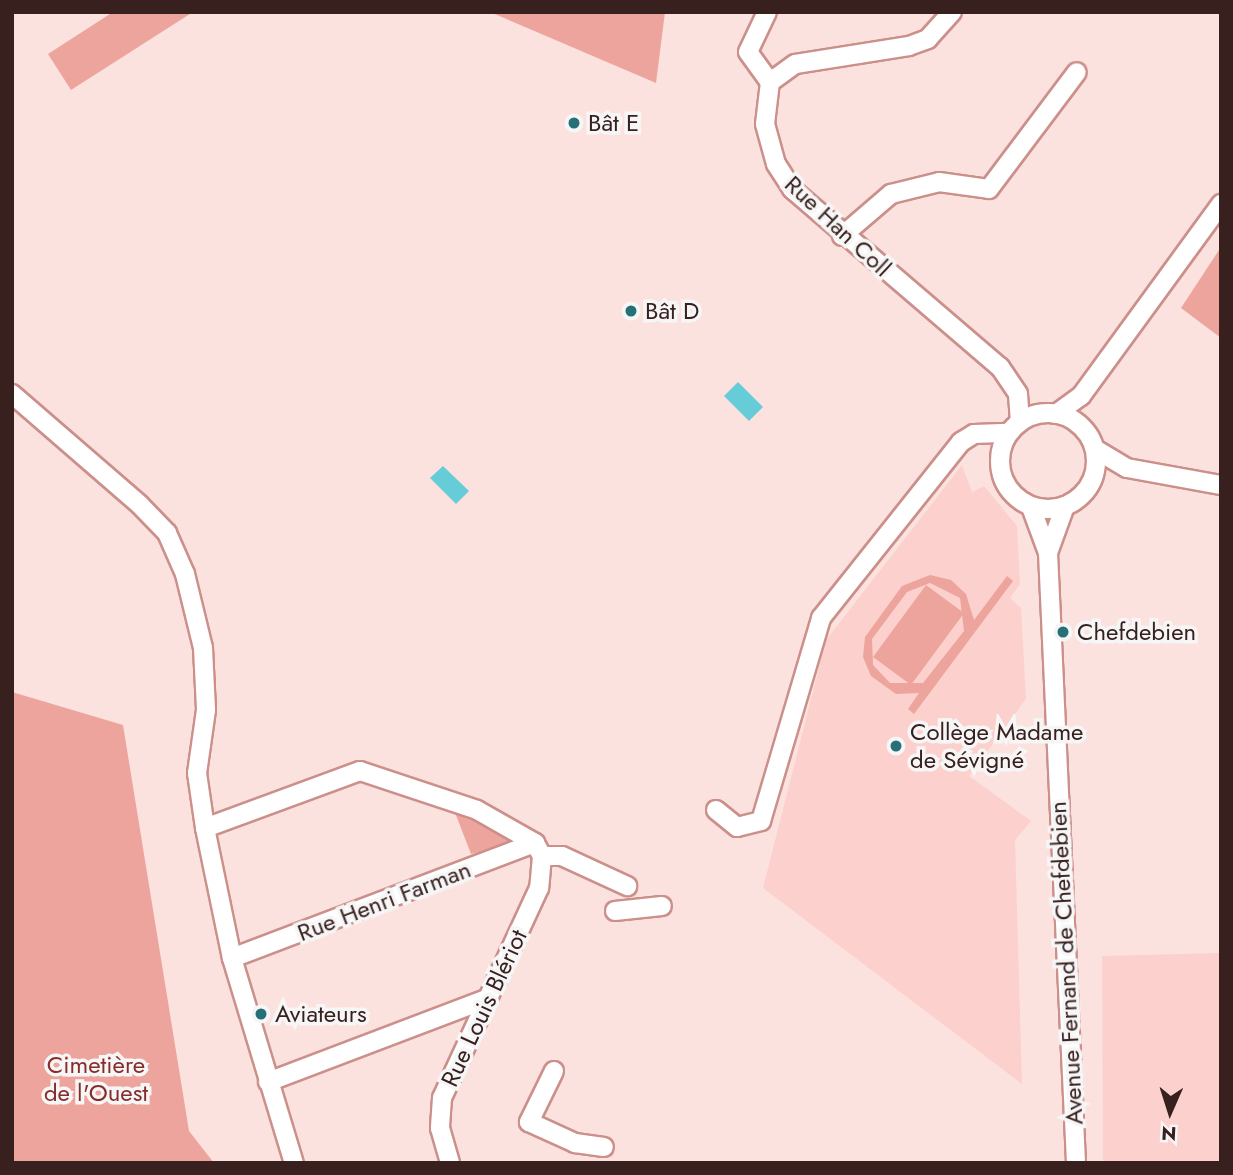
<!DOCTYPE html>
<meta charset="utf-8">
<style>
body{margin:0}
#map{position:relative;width:1233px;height:1175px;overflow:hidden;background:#fce2df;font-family:Jost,sans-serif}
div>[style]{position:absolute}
.built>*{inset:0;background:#fcd0cc}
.green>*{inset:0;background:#eda49d}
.water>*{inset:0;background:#66ccd7}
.roads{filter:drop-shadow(2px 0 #cc908b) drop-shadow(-2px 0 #cc908b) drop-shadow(0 2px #cc908b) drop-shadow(0 -2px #cc908b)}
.minor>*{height:18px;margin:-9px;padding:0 9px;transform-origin:9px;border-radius:9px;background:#fff}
.minor>.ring{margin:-9px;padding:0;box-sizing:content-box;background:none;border:18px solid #fff;border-radius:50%}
.dots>*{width:19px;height:19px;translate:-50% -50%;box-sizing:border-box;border:4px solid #f6f6f6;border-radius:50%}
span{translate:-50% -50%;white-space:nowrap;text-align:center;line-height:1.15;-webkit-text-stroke:7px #f6f6f6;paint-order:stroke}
.poi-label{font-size:24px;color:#38201f}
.left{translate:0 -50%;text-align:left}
.street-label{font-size:24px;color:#38201f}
.park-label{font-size:24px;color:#882c2b}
.frame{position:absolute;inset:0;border:14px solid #38201f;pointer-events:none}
.north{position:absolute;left:1135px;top:1077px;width:70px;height:70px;-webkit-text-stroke:5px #f6f6f6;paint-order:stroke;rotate:183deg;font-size:19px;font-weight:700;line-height:28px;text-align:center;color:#38201f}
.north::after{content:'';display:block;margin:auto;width:24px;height:32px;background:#38201f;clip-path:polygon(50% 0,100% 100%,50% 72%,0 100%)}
</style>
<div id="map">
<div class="built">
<div style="clip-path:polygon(962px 465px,972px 492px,984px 486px,1017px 526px,1020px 584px,1010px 598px,1021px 608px,1026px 699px,969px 776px,1031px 821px,1015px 840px,1022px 1084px,763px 888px,826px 640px)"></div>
<div style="clip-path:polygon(1221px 953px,1221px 1163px,1103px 1163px,1102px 956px)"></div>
</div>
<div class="green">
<div style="clip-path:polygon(113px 12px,193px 12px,71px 90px,48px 54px)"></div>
<div style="clip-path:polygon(490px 12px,665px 12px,656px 83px)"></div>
<div style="clip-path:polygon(1221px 247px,1221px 338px,1181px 308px)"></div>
<div style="clip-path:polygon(evenodd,1007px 576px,1013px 581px,914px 714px,908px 709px,919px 693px,896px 694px,871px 676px,863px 657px,865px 637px,902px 586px,930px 575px,951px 580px,966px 594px,974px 620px,1007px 576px,930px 583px,960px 598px,964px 631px,923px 683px,890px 683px,873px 665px,872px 639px,907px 592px,930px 583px)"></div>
<div style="clip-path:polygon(926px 585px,964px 613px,911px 685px,873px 657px)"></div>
<div style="clip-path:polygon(12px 692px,123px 725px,189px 1131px,214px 1163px,12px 1163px)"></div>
<div style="clip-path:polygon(454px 810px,509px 829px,512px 845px,471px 854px)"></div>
</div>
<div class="water">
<div style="clip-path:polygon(738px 382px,763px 407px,749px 421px,724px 396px)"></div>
<div style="clip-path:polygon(443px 466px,469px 491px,456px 504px,430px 478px)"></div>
</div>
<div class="roads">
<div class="minor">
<div style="left:767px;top:12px;width:44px;rotate:115.4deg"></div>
<div style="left:748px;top:52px;width:37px;rotate:54deg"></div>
<div style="left:952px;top:12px;width:36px;rotate:132deg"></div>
<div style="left:928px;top:39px;width:20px;rotate:160deg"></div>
<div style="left:909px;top:46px;width:115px;rotate:171deg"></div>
<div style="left:795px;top:64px;width:31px;rotate:144deg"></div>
<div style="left:770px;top:82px;width:42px;rotate:96.8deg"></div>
<div style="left:765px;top:124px;width:41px;rotate:74.6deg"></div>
<div style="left:776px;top:164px;width:30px;rotate:57deg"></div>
<div style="left:792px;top:189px;width:274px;rotate:40.6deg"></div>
<div style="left:1000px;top:367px;width:32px;rotate:56deg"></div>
<div style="left:1018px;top:394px;width:28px;rotate:86deg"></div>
<div style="left:842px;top:236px;width:65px;rotate:-40.6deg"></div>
<div style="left:891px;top:194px;width:49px;rotate:-14deg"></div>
<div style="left:939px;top:182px;width:50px;rotate:8deg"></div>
<div style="left:989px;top:189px;width:146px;rotate:-53.1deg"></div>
<div style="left:12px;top:394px;width:169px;rotate:40.9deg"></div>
<div style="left:140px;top:505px;width:39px;rotate:46deg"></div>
<div style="left:167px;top:533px;width:45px;rotate:66.3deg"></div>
<div style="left:185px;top:574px;width:76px;rotate:76.3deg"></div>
<div style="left:203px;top:648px;width:62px;rotate:87.2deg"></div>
<div style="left:206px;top:710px;width:64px;rotate:98.1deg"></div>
<div style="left:197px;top:773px;width:56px;rotate:81.7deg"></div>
<div style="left:205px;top:828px;width:133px;rotate:78.3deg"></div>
<div style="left:232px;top:958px;width:214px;rotate:73.2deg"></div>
<div class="ring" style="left:1000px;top:413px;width:78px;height:78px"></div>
<div style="left:1056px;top:414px;width:31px;rotate:-36deg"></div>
<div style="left:1081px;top:396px;width:238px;rotate:-53.9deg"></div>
<div style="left:1095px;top:449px;width:37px;rotate:31deg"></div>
<div style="left:1127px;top:468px;width:96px;rotate:10.3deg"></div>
<div style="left:1031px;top:507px;width:49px;rotate:69.7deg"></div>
<div style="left:1048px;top:553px;width:611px;rotate:87.37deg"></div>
<div style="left:1048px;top:553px;width:50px;rotate:-70.1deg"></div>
<div style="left:716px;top:810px;width:27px;rotate:39deg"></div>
<div style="left:737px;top:827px;width:25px;rotate:-14deg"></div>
<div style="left:761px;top:821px;width:212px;rotate:-73.5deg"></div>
<div style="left:821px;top:618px;width:225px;rotate:-51.5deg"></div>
<div style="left:961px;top:442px;width:15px;rotate:-32deg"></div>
<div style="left:974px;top:434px;width:35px;rotate:-2deg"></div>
<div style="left:205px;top:828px;width:165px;rotate:-20.2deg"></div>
<div style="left:360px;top:771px;width:123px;rotate:18.4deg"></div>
<div style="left:477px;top:810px;width:67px;rotate:29.6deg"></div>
<div style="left:535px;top:843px;width:15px;rotate:62deg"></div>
<div style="left:542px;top:856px;width:32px;rotate:95deg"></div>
<div style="left:539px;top:888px;width:231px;rotate:114.8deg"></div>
<div style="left:442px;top:1098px;width:30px;rotate:94deg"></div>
<div style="left:440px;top:1128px;width:36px;rotate:74deg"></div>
<div style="left:542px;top:856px;width:20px"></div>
<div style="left:562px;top:856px;width:72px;rotate:24.8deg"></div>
<div style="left:615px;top:911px;width:47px;rotate:-6.1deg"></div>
<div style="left:232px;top:958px;width:324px;rotate:-20.8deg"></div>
<div style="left:554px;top:1071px;width:57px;rotate:116.1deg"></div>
<div style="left:529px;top:1122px;width:51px;rotate:24.5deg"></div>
<div style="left:575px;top:1143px;width:29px;rotate:8deg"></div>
<div style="left:268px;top:1082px;width:234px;rotate:-20.8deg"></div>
</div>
</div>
<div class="dots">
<div style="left:574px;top:123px;background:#267078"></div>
<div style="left:631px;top:311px;background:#267078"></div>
<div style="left:1063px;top:632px;background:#267078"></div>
<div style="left:896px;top:746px;background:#267078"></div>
<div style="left:261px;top:1014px;background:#267078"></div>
</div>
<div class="poi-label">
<span class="left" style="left:588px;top:123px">Bât E</span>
<span class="left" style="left:645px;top:311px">Bât D</span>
<span class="left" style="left:1077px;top:632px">Chefdebien</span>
<span class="left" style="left:910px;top:746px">Collège Madame<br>de Sévigné</span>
<span class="left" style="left:275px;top:1014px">Aviateurs</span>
</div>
<div class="street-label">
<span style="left:838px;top:226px;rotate:43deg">Rue Han Coll</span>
<span style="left:384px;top:901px;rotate:-21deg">Rue Henri Farman</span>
<span style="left:1066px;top:963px;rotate:-93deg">Avenue Fernand de Chefdebien</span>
<span style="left:484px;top:1008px;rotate:-65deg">Rue Louis Blériot</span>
</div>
<div class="park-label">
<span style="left:96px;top:1079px">Cimetière<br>de l'Ouest</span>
</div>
<div class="frame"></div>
<div class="north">N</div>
</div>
